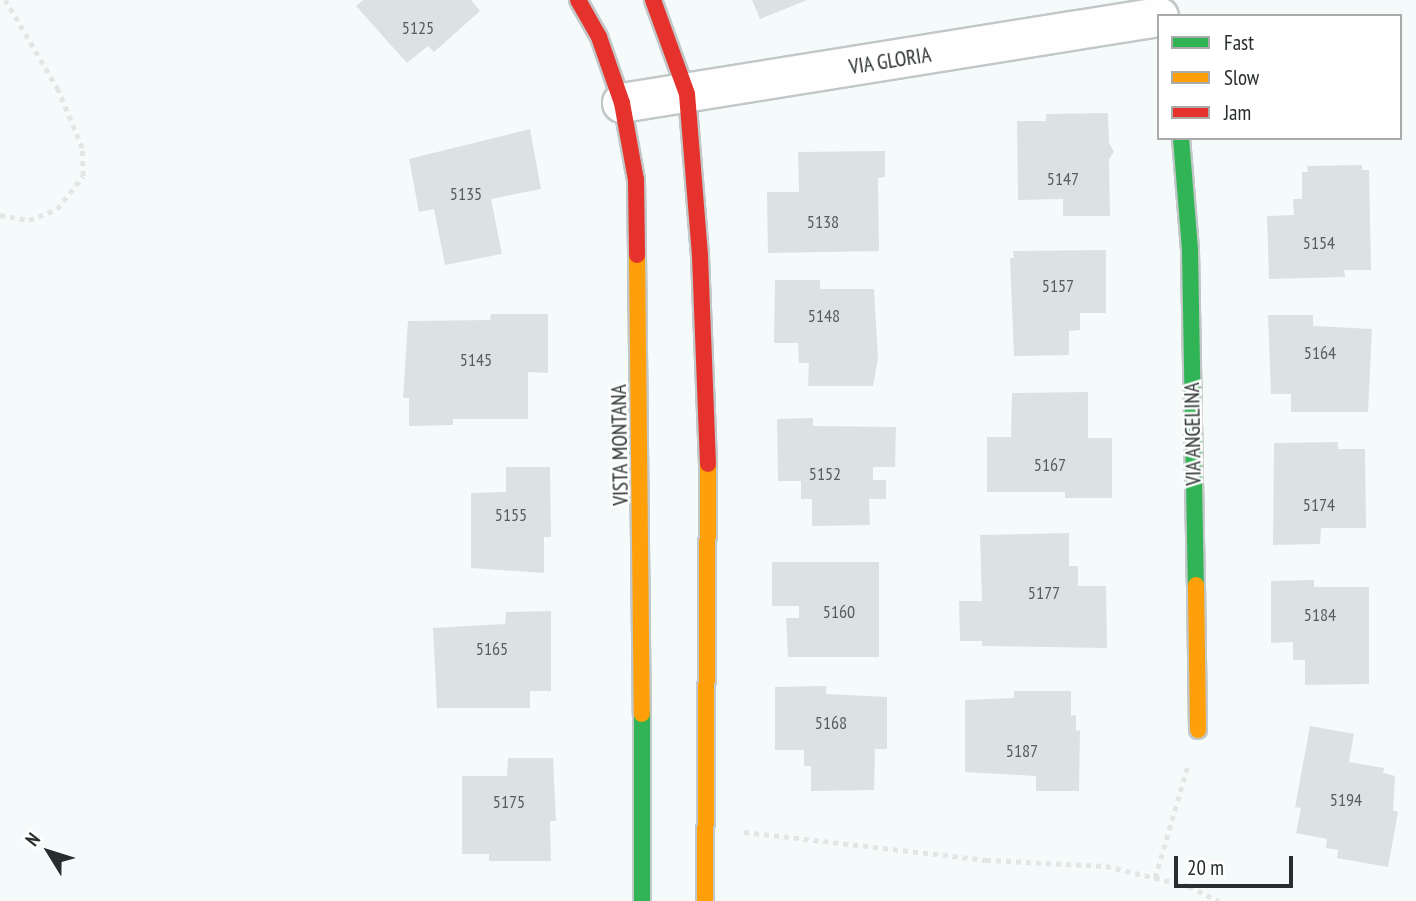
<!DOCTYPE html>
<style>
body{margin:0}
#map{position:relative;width:1416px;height:901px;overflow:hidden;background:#f5fbfb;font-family:"PT Sans Narrow",sans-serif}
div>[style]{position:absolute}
.building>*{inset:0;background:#dce1e1}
.path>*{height:4.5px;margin-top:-2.25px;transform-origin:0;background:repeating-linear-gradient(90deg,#e4e6e6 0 5px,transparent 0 10px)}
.roads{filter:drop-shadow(2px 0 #c2c7c7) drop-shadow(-2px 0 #c2c7c7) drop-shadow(0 2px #c2c7c7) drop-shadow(0 -2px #c2c7c7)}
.street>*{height:38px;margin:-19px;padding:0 19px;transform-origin:19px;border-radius:19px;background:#fefefe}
.fast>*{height:16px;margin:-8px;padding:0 8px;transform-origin:8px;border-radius:8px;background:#30b455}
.slow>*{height:16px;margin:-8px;padding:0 8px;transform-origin:8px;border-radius:8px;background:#ff9f0a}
.jam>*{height:16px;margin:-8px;padding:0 8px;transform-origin:8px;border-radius:8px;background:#e5322d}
span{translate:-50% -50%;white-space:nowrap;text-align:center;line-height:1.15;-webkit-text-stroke:5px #fff;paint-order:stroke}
.number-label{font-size:18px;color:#575c5c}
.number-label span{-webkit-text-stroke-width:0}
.street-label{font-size:21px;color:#282d2d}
.legend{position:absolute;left:1157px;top:14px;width:245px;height:126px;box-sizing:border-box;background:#fff;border:2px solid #a9abab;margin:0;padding:9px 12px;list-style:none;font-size:21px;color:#282d2d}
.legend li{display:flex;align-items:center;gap:14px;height:35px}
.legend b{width:35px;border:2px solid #a9abab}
.north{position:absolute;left:14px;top:817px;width:70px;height:70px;-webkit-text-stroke:5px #fff;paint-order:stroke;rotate:308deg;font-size:19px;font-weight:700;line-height:28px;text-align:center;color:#282d2d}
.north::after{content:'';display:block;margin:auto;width:24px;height:32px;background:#282d2d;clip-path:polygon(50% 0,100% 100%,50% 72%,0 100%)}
.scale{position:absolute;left:1174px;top:856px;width:119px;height:32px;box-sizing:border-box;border:4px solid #282d2d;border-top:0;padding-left:9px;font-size:21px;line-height:24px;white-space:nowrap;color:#282d2d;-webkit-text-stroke:5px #fff;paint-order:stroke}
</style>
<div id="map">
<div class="building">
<div style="clip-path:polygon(363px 0,471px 0,480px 11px,434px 52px,428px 46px,407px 63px,356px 6px)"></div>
<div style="clip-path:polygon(752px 0,807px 0,760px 19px)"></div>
<div style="clip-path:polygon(1108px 113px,1109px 143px,1114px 152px,1109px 159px,1110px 216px,1063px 216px,1063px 199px,1018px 200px,1017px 121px,1046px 121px,1046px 114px)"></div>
<div style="clip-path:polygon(530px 129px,541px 189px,491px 199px,502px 254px,445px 265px,434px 209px,419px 212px,409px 159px)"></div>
<div style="clip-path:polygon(885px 151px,885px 177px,878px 178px,879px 251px,768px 253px,767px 192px,799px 192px,798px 152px)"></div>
<div style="clip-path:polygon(1362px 165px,1362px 170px,1369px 170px,1371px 270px,1344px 270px,1345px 277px,1269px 279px,1267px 216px,1294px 215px,1293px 199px,1302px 199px,1302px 172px,1308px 172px,1307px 166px)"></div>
<div style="clip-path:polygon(1106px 250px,1106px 313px,1080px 313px,1080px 330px,1069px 331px,1069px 355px,1014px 356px,1010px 258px,1014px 258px,1013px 251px)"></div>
<div style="clip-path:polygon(775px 280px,820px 280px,820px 289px,874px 289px,878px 359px,873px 386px,808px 386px,809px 363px,799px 363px,798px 343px,774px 343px)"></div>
<div style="clip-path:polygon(491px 314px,548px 314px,548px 373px,528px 372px,528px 419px,453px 419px,453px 425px,409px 426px,409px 398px,403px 398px,408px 321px,490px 320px)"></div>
<div style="clip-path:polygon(1268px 315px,1313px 315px,1313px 326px,1372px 329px,1368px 412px,1291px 412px,1291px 394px,1271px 394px)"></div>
<div style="clip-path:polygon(1088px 392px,1088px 438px,1112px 438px,1112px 498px,1065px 498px,1065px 492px,987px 492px,987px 437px,1011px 437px,1012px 393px)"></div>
<div style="clip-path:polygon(813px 418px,813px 426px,896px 427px,895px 467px,873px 467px,873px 480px,886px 480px,886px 499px,869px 499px,870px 525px,812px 526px,812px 499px,801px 499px,801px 481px,778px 481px,777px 419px)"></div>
<div style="clip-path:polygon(1338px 442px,1338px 449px,1365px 449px,1366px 528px,1321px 528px,1320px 544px,1273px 545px,1274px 443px)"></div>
<div style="clip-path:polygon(506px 467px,550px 467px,551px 537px,544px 537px,544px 573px,471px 568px,471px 493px,506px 492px)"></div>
<div style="clip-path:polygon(1069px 533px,1069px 566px,1078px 566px,1078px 586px,1106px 586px,1107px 648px,982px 646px,982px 641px,960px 641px,959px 601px,982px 601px,980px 535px)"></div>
<div style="clip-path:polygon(772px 562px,879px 562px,879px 657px,788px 657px,786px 618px,799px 618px,799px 606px,772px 606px)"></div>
<div style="clip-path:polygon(1314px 580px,1314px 587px,1369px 587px,1369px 684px,1305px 685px,1305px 660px,1293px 660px,1293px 642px,1271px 643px,1271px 581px)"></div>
<div style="clip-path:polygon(551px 611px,551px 691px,530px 691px,530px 708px,437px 708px,433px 628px,505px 624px,506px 612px)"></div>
<div style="clip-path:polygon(826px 686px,826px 694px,887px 697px,887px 749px,875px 749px,874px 790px,811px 791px,811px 766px,804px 766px,804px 750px,775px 750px,775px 687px)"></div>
<div style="clip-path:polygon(1014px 691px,1071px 691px,1071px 716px,1076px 715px,1076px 731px,1080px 730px,1079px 791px,1036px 791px,1036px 776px,965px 772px,965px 700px,1014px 698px)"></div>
<div style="clip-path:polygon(1310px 726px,1354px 734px,1349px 762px,1384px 768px,1383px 773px,1395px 776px,1393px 810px,1398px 812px,1388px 867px,1337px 858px,1338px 850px,1326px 848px,1327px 839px,1296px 833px,1301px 808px,1295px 807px)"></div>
<div style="clip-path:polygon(508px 758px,553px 758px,556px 821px,550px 821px,551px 861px,489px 861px,489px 854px,462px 854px,462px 776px,507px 776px)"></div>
</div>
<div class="path">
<div style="left:0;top:215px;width:29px;rotate:10deg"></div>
<div style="left:29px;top:220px;width:30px;rotate:-21deg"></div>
<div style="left:57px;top:209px;width:42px;rotate:-51.8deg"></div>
<div style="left:83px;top:176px;width:28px;rotate:-92deg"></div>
<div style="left:82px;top:148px;width:63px;rotate:-112.5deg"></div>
<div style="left:58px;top:90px;width:104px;rotate:-120.5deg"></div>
<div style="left:744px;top:832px;width:244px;rotate:6.6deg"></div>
<div style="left:986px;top:860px;width:120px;rotate:2.9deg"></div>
<div style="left:1106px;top:866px;width:85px;rotate:13.5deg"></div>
<div style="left:1189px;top:886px;width:34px;rotate:27deg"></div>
<div style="left:1155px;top:878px;width:115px;rotate:-73.8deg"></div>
</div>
<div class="roads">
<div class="street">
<div style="left:622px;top:103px;width:544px;rotate:-9.1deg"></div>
</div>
<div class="fast">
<div style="left:1181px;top:138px;width:113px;rotate:85.4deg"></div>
<div style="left:1190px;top:251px;width:334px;rotate:89deg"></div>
<div style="left:642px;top:714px;width:187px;rotate:90deg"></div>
</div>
<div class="slow">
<div style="left:637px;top:255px;width:459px;rotate:89.4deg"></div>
<div style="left:1196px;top:585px;width:145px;rotate:89.2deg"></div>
<div style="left:705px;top:901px;width:437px;rotate:-89.6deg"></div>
</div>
<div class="jam">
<div style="left:578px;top:0;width:43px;rotate:60.4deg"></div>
<div style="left:599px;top:37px;width:70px;rotate:70.8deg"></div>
<div style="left:622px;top:103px;width:78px;rotate:79.7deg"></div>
<div style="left:636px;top:180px;width:75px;rotate:89.2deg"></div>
<div style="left:653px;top:0;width:100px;rotate:70.1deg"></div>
<div style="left:687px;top:94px;width:163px;rotate:85.4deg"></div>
<div style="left:700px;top:256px;width:208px;rotate:87.8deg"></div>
</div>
</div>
<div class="number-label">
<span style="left:418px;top:28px">5125</span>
<span style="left:1063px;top:179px">5147</span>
<span style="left:466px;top:194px">5135</span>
<span style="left:823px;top:222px">5138</span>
<span style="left:1319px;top:243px">5154</span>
<span style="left:1058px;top:286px">5157</span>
<span style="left:824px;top:316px">5148</span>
<span style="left:1320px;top:353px">5164</span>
<span style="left:476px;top:360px">5145</span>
<span style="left:1050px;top:465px">5167</span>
<span style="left:825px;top:474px">5152</span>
<span style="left:1319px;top:505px">5174</span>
<span style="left:511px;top:515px">5155</span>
<span style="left:1044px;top:593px">5177</span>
<span style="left:839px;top:612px">5160</span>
<span style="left:1320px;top:615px">5184</span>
<span style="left:492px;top:649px">5165</span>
<span style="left:831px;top:723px">5168</span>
<span style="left:1022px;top:751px">5187</span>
<span style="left:1346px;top:800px">5194</span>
<span style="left:509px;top:802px">5175</span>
</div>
<div class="street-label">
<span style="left:890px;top:61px;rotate:-9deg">VIA GLORIA</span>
<span style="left:1193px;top:434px;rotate:-91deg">VIA ANGELINA</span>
<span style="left:620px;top:445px;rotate:-91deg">VISTA MONTANA</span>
</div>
<ul class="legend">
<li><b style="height:9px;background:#30b455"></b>Fast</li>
<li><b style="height:9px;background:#ff9f0a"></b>Slow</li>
<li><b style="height:9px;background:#e5322d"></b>Jam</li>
</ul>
<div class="north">N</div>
<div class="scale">20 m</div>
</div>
